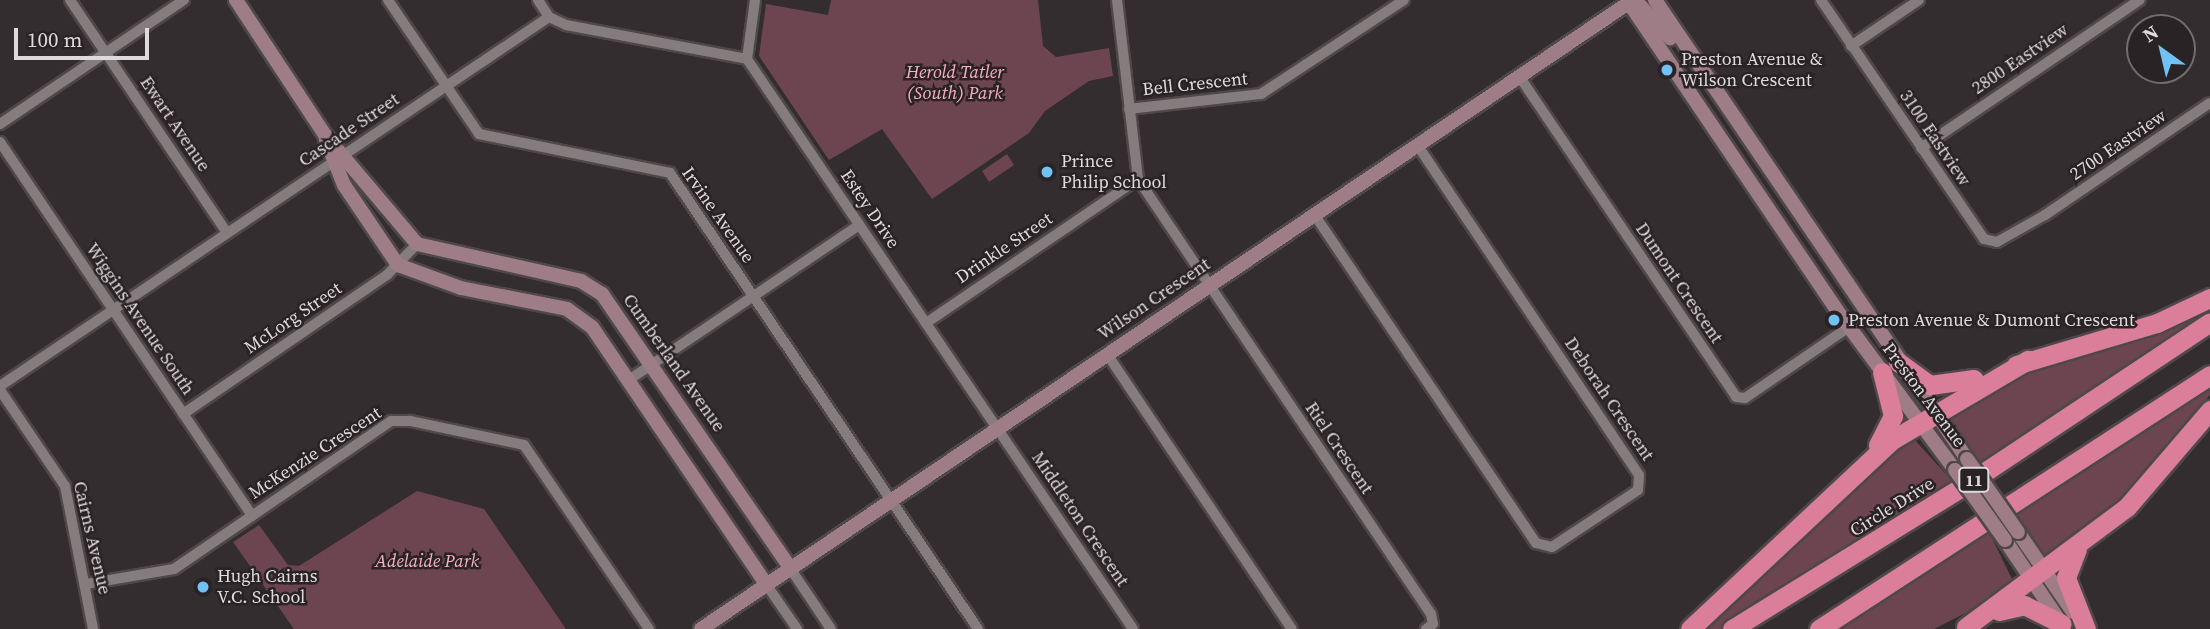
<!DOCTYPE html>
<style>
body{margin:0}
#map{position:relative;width:2210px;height:629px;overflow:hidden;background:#342d2f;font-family:"Source Serif 4",serif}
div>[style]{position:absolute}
.green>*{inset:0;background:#6c4550}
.roads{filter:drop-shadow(2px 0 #4f484a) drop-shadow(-2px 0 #4f484a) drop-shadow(0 2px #4f484a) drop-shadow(0 -2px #4f484a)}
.street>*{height:10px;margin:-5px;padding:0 5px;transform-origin:5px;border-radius:5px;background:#857c7e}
.secondary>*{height:14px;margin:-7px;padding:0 7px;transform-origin:7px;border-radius:7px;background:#9e7d86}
.highway>*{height:19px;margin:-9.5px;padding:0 9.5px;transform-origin:9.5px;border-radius:9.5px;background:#da7e9a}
.bridges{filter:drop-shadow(2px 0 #4f484a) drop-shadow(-2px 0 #4f484a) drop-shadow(0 2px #4f484a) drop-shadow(0 -2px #4f484a)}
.secondary-bridge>*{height:14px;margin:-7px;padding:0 7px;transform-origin:7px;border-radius:7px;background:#9e7d86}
.dots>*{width:19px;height:19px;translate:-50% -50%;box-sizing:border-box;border:4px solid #2a2325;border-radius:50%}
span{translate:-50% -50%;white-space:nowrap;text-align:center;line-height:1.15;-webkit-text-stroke:5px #2a2325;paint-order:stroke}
.shield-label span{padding:2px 5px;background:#2a2325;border:2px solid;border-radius:5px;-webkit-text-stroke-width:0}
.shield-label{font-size:16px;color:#dfdadb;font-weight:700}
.street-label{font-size:18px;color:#dfdadb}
.poi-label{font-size:18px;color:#dfdadb}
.left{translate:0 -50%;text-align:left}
.park-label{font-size:18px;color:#f9afc3;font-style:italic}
.north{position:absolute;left:2126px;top:14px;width:70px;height:70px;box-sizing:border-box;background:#2a2325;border:2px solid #726c6e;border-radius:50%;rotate:326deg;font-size:19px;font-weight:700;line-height:28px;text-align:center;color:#dfdadb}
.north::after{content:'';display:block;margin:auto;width:24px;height:32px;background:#72c1f5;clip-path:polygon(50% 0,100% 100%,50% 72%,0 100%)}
.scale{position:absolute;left:14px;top:28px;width:135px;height:32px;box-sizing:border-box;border:4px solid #dfdadb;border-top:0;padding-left:9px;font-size:21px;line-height:24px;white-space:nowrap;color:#dfdadb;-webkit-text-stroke:5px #2a2325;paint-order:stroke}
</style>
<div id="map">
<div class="green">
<div style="clip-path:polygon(831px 0,1038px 0,1043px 46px,1056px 57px,1109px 48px,1113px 76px,1089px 81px,1045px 111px,1029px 133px,932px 199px,882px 129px,829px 160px,759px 56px,766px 4px,828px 15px)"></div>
<div style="clip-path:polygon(1007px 154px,1014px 165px,989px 182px,982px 171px)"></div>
<div style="clip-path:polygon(2210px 301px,2210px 310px,1982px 467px,1948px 424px,1948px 415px,2024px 373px,2115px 343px)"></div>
<div style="clip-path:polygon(2210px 383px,2210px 395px,2098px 524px,2047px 559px,2037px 553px,2015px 515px)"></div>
<div style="clip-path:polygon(1912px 437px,1955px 484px,1721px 629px,1703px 629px,1849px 481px)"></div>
<div style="clip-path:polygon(417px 491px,484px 509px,566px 629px,294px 629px,233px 542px,259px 525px,288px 565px,299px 566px)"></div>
<div style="clip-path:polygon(1989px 532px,2012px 579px,1985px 603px,1934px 629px,1834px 629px)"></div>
</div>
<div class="roads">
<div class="street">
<div style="left:70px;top:0;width:281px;rotate:56deg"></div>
<div style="left:388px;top:0;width:162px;rotate:55.8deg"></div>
<div style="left:479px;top:134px;width:195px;rotate:11.5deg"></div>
<div style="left:670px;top:173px;width:550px;rotate:55.96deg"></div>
<div style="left:538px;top:0;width:20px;rotate:57deg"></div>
<div style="left:549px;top:17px;width:19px;rotate:25deg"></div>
<div style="left:566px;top:25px;width:184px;rotate:10.6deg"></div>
<div style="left:755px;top:0;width:60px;rotate:97.7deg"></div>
<div style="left:747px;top:59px;width:688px;rotate:55.89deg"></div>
<div style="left:1117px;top:0;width:180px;rotate:83.3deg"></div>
<div style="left:1138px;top:179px;width:524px;rotate:56.04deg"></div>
<div style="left:1431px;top:614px;width:10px;rotate:79deg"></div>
<div style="left:1433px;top:624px;width:9px;rotate:144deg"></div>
<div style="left:1821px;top:0;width:289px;rotate:55.7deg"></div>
<div style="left:1984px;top:239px;width:13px;rotate:13deg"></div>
<div style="left:1997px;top:242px;width:55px;rotate:-29.4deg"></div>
<div style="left:2045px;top:215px;width:199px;rotate:-34.2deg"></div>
<div style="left:1851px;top:46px;width:82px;rotate:-34.1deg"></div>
<div style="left:1519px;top:76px;width:387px;rotate:55.9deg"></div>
<div style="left:1736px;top:397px;width:9px;rotate:6deg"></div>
<div style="left:1745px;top:398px;width:126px;rotate:-34.3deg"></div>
<div style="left:1129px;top:109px;width:133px;rotate:-6.5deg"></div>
<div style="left:1261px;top:94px;width:171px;rotate:-33.3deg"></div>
<div style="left:0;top:124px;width:222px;rotate:-34deg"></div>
<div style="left:0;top:142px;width:451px;rotate:56deg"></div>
<div style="left:1921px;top:148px;width:264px;rotate:-34.1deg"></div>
<div style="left:1314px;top:214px;width:397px;rotate:56deg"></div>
<div style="left:1536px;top:543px;width:16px;rotate:14deg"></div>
<div style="left:1552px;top:547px;width:103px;rotate:-33.5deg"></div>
<div style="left:1638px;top:490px;width:15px;rotate:-86deg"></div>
<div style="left:1639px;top:475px;width:398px;rotate:-123.9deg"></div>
<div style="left:926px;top:323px;width:256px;rotate:-34.2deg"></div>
<div style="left:1107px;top:354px;width:331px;rotate:56.1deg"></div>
<div style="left:627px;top:381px;width:280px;rotate:-33.9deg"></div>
<div style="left:0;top:386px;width:661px;rotate:-33.91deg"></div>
<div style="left:0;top:390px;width:116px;rotate:55.9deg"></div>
<div style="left:65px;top:486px;width:146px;rotate:78.9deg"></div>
<div style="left:183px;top:414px;width:247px;rotate:-34.3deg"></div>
<div style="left:387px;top:275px;width:43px;rotate:-45.9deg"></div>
<div style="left:790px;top:568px;width:73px;rotate:56.1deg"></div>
<div style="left:86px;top:584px;width:89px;rotate:-9.7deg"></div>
<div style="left:174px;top:569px;width:263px;rotate:-34.3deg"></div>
<div style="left:391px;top:421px;width:19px"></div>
<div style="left:410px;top:421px;width:116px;rotate:11.9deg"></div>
<div style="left:524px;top:445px;width:222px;rotate:55.8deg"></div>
<div style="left:766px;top:584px;width:55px;rotate:55.4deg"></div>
</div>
<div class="secondary">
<div style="left:236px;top:0;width:162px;rotate:56.6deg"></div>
<div style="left:325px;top:135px;width:143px;rotate:49.8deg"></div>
<div style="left:417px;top:244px;width:168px;rotate:12.7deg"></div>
<div style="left:581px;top:281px;width:25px;rotate:32deg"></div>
<div style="left:602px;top:294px;width:332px;rotate:55.5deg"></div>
<div style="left:1627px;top:0;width:382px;rotate:55.9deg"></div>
<div style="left:1841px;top:316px;width:192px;rotate:53.5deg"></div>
<div style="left:1635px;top:0;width:52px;rotate:47.4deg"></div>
<div style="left:1655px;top:0;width:555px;rotate:55.79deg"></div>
<div style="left:326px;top:140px;width:48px;rotate:68.2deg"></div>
<div style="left:344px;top:185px;width:97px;rotate:56deg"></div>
<div style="left:398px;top:265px;width:67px;rotate:20.1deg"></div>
<div style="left:461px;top:288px;width:108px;rotate:11.2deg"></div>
<div style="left:567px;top:309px;width:31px;rotate:36deg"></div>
<div style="left:592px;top:327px;width:310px;rotate:55.9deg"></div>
<div style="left:2018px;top:532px;width:97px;rotate:55.5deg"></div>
<div style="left:2005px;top:540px;width:100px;rotate:56deg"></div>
<div style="left:701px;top:629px;width:1124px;rotate:-34.02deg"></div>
</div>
<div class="highway">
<div style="left:1898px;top:362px;width:39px;rotate:36deg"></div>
<div style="left:1930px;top:385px;width:44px;rotate:-7.8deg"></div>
<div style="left:2016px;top:365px;width:147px;rotate:-16.6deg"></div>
<div style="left:2157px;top:323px;width:59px;rotate:-25.3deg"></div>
<div style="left:1878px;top:445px;width:33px;rotate:-63deg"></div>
<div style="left:1893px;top:416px;width:45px;rotate:-104deg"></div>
<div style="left:2077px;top:549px;width:31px;rotate:111deg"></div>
<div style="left:2066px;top:578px;width:55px;rotate:68.6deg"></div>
<div style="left:1999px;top:611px;width:26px;rotate:-13deg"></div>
<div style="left:2024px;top:605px;width:42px;rotate:26.6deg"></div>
<div style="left:1966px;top:627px;width:201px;rotate:-36.7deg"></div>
<div style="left:2127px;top:507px;width:128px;rotate:-49.4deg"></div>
<div style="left:1690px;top:629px;width:277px;rotate:-43.1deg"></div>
<div style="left:1892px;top:440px;width:158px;rotate:-30.5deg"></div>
<div style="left:1732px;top:629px;width:267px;rotate:-31.7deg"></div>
<div style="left:1959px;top:489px;width:301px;rotate:-33.6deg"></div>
<div style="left:1819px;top:629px;width:466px;rotate:-33deg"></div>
</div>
</div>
<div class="bridges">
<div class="secondary-bridge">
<div style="left:1967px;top:459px;width:89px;rotate:55.1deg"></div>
<div style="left:1955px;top:470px;width:86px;rotate:54.5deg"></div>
</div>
</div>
<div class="dots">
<div style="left:1667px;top:70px;background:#72c1f5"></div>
<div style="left:1047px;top:172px;background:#72c1f5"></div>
<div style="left:1834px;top:320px;background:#72c1f5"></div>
<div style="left:203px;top:587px;background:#72c1f5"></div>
</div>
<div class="shield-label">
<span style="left:1974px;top:480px">11</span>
</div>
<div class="street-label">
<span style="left:2020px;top:59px;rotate:-34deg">2800 Eastview</span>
<span style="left:1195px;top:84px;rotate:-6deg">Bell Crescent</span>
<span style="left:175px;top:124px;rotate:56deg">Ewart Avenue</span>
<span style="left:349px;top:130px;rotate:-34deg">Cascade Street</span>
<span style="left:1935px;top:138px;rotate:56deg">3100 Eastview</span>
<span style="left:2118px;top:145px;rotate:-34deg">2700 Eastview</span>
<span style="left:870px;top:209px;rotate:56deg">Estey Drive</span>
<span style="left:718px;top:215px;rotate:55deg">Irvine Avenue</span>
<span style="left:1004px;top:248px;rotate:-34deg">Drinkle Street</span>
<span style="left:1679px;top:283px;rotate:56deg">Dumont Crescent</span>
<span style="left:1154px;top:299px;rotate:-34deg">Wilson Crescent</span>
<span style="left:293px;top:318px;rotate:-34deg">McLorg Street</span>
<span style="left:140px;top:319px;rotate:56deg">Wiggins Avenue South</span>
<span style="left:674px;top:363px;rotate:55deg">Cumberland Avenue</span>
<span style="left:1924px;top:395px;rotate:53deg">Preston Avenue</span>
<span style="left:1609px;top:399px;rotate:56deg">Deborah Crescent</span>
<span style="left:1339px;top:448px;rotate:56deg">Riel Crescent</span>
<span style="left:315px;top:453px;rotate:-33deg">McKenzie Crescent</span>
<span style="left:1892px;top:507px;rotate:-32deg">Circle Drive</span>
<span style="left:1080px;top:519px;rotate:56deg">Middleton Crescent</span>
<span style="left:92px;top:538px;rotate:77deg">Cairns Avenue</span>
</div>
<div class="poi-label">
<span class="left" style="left:1681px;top:70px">Preston Avenue &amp;<br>Wilson Crescent</span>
<span class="left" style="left:1061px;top:172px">Prince<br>Philip School</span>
<span class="left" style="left:1848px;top:320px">Preston Avenue &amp; Dumont Crescent</span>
<span class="left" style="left:217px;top:587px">Hugh Cairns<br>V.C. School</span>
</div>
<div class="park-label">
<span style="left:955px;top:83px">Herold Tatler<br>(South) Park</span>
<span style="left:427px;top:561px">Adelaide Park</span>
</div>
<div class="north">N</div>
<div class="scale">100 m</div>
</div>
